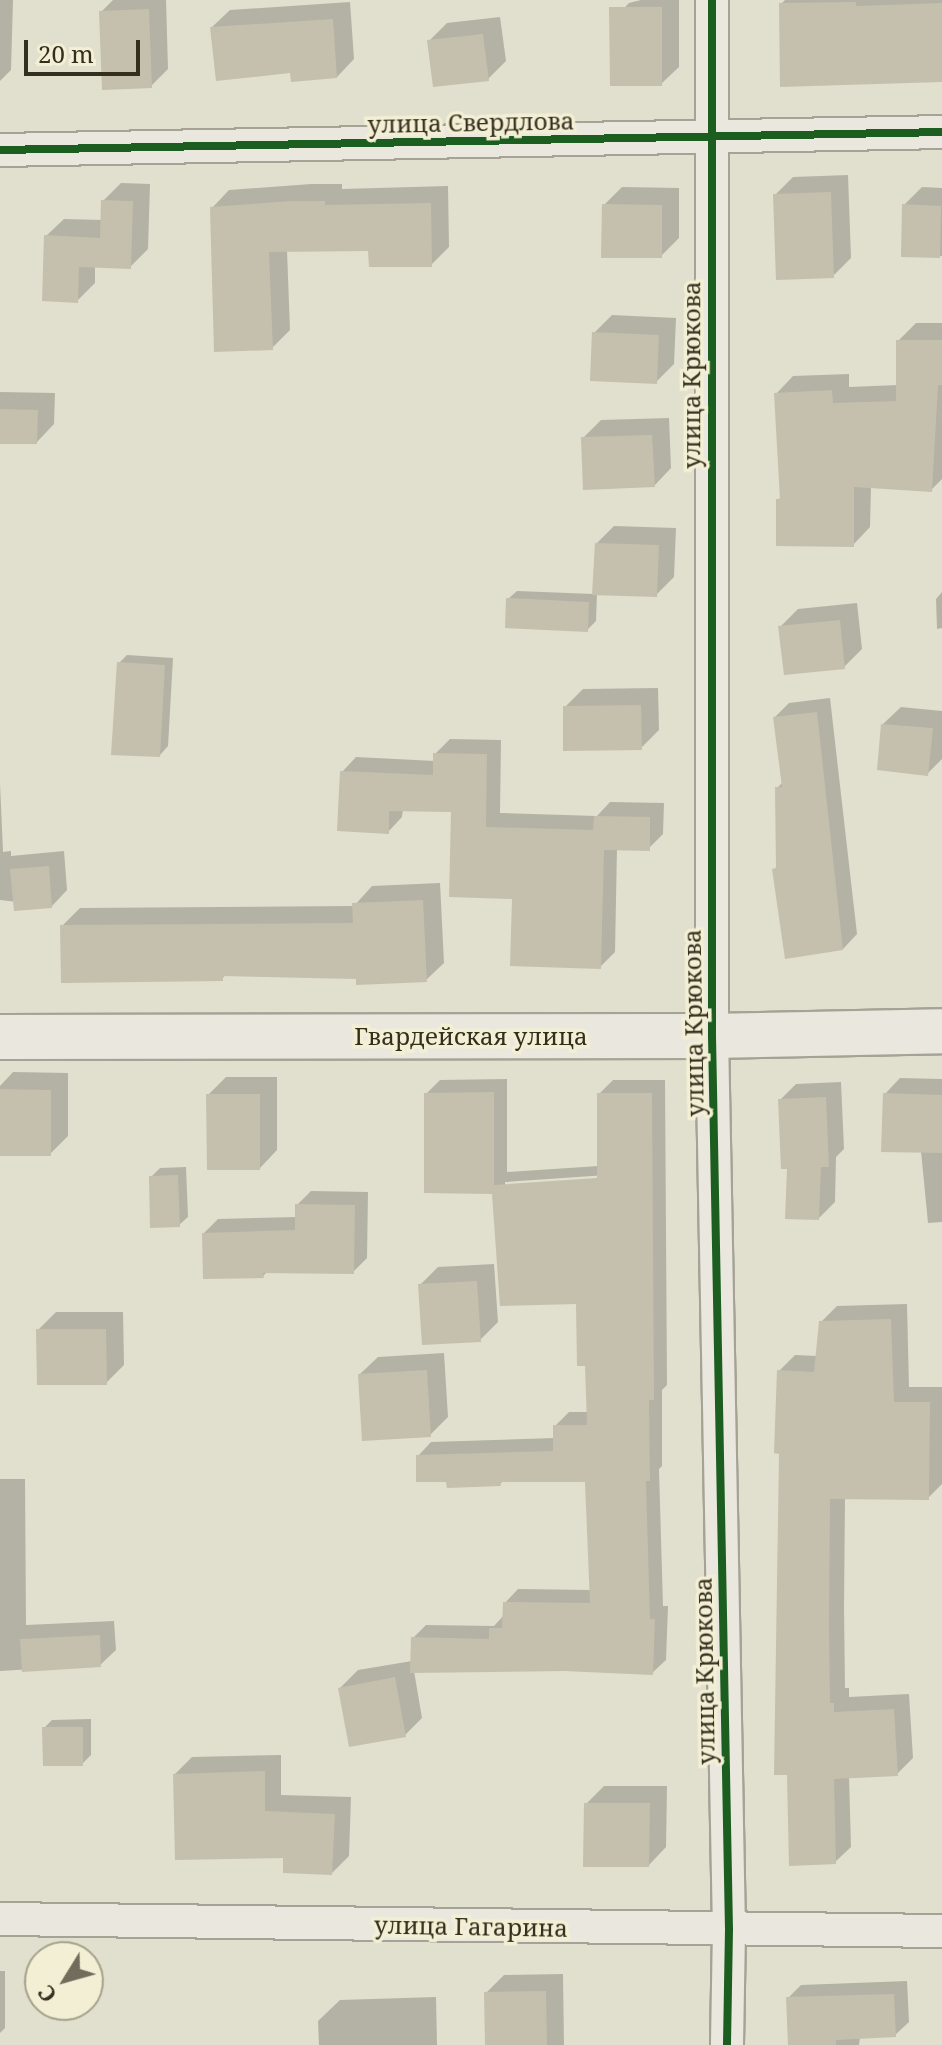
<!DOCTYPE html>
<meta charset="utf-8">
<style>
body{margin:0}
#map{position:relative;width:942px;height:2045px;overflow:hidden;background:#e1dfcd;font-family:"Noto Serif",serif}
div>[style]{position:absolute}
.shadow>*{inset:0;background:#0003}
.building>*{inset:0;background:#c5bfae}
.roads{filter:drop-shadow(2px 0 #a6a396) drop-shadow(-2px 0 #a6a396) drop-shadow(0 2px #a6a396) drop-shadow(0 -2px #a6a396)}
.street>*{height:32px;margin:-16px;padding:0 16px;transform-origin:16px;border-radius:16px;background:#eae8de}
.secondary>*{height:44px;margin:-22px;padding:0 22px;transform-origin:22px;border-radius:22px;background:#eae8de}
.cycleway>*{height:8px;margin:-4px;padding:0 4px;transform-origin:4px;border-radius:4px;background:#1b5e20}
span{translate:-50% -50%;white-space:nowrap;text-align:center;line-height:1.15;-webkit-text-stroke:7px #f2efd4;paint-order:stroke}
.street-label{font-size:24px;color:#342e1f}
.north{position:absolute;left:24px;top:1941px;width:80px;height:80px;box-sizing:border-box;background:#f2efd4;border:2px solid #a6a28c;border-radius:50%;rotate:233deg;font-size:22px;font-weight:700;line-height:32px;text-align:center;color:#342e1f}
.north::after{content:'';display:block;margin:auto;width:28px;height:36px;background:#716c5c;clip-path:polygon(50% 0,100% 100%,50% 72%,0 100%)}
.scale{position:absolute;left:24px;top:40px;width:116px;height:36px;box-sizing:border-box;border:4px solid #342e1f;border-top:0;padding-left:10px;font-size:24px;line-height:28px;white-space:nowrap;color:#342e1f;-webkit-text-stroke:6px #f2efd4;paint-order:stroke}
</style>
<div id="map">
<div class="shadow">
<div style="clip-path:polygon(0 0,13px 0,11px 70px,0 81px)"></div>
<div style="clip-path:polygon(113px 0,166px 0,168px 69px,151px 86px,101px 12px)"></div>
<div style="clip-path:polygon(641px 0,679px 0,679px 67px,661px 84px,612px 21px,629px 3px)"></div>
<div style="clip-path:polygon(785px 0,942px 0,942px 80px,781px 4px)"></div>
<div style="clip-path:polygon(350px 2px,354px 59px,337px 77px,292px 70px,212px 27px,230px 10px)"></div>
<div style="clip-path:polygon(500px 17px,506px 61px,488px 79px,429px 41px,447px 23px)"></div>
<div style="clip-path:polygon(848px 175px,851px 258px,833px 276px,775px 195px,793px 177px)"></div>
<div style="clip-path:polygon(121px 183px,150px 184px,148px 249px,130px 267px,95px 265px,95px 283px,77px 301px,46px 236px,64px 219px,103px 220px,103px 201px)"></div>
<div style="clip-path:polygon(311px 184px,342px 184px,342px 189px,448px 186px,449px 247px,431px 265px,370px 249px,287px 250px,290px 330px,272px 348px,212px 208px,229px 190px)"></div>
<div style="clip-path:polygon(622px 187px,679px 188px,679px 238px,661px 256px,604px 205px)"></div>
<div style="clip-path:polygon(922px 187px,942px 188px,942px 256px,903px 255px,904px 205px)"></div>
<div style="clip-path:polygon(612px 315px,676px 318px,674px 364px,656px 382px,594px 333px)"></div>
<div style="clip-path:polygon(916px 323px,942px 323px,942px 479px,931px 490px,871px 486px,870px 527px,853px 545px,778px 500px,782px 496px,776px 394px,793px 376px,849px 374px,849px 387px,898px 385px,898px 341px)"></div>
<div style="clip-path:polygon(0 392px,55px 393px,54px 424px,37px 442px,0 442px)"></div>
<div style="clip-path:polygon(669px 418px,671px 468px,654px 486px,583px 438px,601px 420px)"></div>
<div style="clip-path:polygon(614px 526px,676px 528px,674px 577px,656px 595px,597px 593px,596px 621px,587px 630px,508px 599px,517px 591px,594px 594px,597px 543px)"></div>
<div style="clip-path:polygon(942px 592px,942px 628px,937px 629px,936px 599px)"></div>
<div style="clip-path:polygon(857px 603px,862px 649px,844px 667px,780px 627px,798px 609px)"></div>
<div style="clip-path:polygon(127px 655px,173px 658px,168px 746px,160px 755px,119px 663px)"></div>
<div style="clip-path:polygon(658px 688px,659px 730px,641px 748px,565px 707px,583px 689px)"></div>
<div style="clip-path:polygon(830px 698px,857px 934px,843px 949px,774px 870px,778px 865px,777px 788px,783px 782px,775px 717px,789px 703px)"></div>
<div style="clip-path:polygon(901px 707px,942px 711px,942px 759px,927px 774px,883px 724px)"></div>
<div style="clip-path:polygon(450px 739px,501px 740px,500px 813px,597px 816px,610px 802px,664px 803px,663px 834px,649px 848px,617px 848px,615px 952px,600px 967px,514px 897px,453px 810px,403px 809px,402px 817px,388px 832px,342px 772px,356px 757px,435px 761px,435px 754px)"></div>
<div style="clip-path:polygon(0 783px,3px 852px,11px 851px,11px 856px,64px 851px,67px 890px,52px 906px,0 900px)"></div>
<div style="clip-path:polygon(440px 883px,444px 963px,426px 980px,226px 974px,222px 979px,62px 926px,80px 908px,354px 906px,372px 886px)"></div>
<div style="clip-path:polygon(13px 1072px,68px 1073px,68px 1136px,50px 1154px,0 1154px,0 1086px)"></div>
<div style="clip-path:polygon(226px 1077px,277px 1077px,277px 1150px,260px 1168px,208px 1095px)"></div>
<div style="clip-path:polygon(900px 1078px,942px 1079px,942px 1222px,928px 1223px,921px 1151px,885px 1094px)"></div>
<div style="clip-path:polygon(evenodd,507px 1079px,507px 1172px,599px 1166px,599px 1094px,613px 1080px,665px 1080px,667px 1385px,662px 1390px,662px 1466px,659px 1469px,663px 1606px,668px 1606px,666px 1660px,652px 1673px,564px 1669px,414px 1671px,422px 1718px,405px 1735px,340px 1688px,358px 1670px,412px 1661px,413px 1638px,426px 1625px,494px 1626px,504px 1615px,505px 1603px,518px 1589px,591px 1590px,587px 1480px,504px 1480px,500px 1484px,448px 1480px,418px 1456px,431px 1442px,555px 1438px,555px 1426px,569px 1412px,589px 1412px,587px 1364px,578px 1302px,494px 1192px,426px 1094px,440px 1080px,507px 1079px,607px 1175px,607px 1179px,505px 1186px,505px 1182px,607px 1175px)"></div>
<div style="clip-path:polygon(841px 1082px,844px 1149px,836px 1157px,835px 1202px,819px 1218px,789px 1167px,780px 1100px,796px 1084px)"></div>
<div style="clip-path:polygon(186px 1167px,188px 1217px,179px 1225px,151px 1177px,160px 1168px)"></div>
<div style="clip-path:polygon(311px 1191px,368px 1192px,367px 1258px,353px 1272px,268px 1271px,263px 1276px,204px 1233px,218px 1219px,297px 1217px,297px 1205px)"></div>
<div style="clip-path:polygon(494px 1264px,498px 1322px,480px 1340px,420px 1285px,438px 1267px)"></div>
<div style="clip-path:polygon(907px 1304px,909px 1387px,942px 1387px,942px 1484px,928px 1498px,845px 1497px,844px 1609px,845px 1688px,849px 1688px,849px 1697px,909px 1694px,913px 1758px,897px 1774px,849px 1776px,851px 1847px,835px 1862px,781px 1452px,779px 1371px,795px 1355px,817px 1356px,821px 1322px,837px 1306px)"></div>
<div style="clip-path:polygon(56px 1312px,123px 1312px,124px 1365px,106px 1383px,38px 1330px)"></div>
<div style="clip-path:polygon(444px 1353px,448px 1417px,430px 1435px,360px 1374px,378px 1357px)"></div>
<div style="clip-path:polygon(0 1479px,25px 1479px,26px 1625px,114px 1621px,116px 1650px,100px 1665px,0 1671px)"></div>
<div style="clip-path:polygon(91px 1719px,91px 1755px,82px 1764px,44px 1728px,52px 1720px)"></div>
<div style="clip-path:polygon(281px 1755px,281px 1795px,351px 1797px,349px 1856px,332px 1873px,285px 1856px,175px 1774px,192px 1757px)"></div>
<div style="clip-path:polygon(604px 1786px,667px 1786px,666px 1847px,649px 1865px,586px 1804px)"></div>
<div style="clip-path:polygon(0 1971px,5px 1971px,5px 2028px,0 2033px)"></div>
<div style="clip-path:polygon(563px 1974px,564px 2045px,487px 2045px,486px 1993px,504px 1975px)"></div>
<div style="clip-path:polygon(907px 1981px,909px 2022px,895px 2035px,860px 2037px,859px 2045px,790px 2045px,788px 1998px,801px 1985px)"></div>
<div style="clip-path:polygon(436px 1997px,437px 2045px,319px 2045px,318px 2021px,340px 2000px)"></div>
</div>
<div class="building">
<div style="clip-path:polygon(856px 2px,856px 6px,942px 3px,942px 82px,780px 87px,779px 3px)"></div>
<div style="clip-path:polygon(609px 7px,662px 7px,662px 86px,610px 86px)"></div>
<div style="clip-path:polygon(149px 9px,152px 88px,102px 90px,99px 11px)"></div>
<div style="clip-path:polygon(333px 19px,337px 78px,291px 82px,290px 73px,216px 81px,210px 27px)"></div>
<div style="clip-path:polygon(483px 34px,489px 81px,433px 87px,427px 40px)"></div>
<div style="clip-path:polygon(831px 192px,834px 278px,776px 280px,773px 194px)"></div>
<div style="clip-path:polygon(101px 200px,133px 201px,131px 269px,79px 267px,78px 303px,42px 301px,44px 235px,100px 238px)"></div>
<div style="clip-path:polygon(292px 201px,325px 201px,325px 205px,431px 203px,432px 267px,369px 267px,368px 251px,269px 252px,273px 350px,214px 352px,210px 207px)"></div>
<div style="clip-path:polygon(602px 204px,662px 205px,662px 258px,601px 258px)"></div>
<div style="clip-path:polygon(902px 204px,941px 206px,940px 258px,901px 257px)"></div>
<div style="clip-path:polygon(592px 332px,659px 335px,657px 384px,590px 381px)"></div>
<div style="clip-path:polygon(896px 340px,942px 340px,942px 385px,938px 385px,932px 492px,854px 487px,854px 547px,776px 546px,776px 499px,780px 499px,774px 393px,832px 390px,833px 403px,896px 401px)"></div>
<div style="clip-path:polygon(0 409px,38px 410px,37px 444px,0 444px)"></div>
<div style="clip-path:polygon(652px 435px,655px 487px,583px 490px,581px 437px)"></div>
<div style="clip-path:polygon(595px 543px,659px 545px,657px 597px,592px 595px)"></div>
<div style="clip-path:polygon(506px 598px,589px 602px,588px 632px,505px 628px)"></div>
<div style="clip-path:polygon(840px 620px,845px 669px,784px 675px,778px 626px)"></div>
<div style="clip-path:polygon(117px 662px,165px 665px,160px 757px,111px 755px)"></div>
<div style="clip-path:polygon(641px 705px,642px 750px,563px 751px,563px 706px)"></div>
<div style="clip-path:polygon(817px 712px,843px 950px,785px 959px,772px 869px,776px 868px,775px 787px,782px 787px,773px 717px)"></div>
<div style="clip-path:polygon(881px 724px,933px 728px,928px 776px,877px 770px)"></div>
<div style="clip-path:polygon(433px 753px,487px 754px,486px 827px,593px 830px,594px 816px,650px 817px,650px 851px,604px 850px,601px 969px,510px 966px,512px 899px,449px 897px,451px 812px,389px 811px,389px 834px,337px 831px,340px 771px,433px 775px)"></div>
<div style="clip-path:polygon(49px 866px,52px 908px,14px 911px,10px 869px)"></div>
<div style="clip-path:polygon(423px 900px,427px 982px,356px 985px,356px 979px,223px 976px,223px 981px,61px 983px,60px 925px,353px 923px,352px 903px)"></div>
<div style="clip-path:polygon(0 1089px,51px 1090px,51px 1156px,0 1156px)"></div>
<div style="clip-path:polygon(494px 1092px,494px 1185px,597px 1178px,597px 1093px,652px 1093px,654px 1400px,649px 1400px,650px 1481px,646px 1481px,650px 1619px,655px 1619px,653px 1675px,564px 1671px,410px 1673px,411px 1637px,489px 1639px,489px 1628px,502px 1628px,503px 1602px,590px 1603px,585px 1482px,500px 1482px,501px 1486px,447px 1488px,446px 1482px,416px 1482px,416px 1455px,553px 1451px,553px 1425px,587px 1425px,585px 1366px,577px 1366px,576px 1304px,500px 1306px,492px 1194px,424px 1193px,424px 1093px)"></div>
<div style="clip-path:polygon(883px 1093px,942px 1095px,942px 1153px,881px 1152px)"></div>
<div style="clip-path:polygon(206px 1094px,260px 1094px,260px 1170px,207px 1170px)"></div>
<div style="clip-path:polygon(826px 1097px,829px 1167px,821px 1167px,819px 1220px,785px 1219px,787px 1169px,781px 1169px,778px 1099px)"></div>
<div style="clip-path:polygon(178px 1175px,180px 1227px,150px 1228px,149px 1176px)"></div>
<div style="clip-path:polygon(295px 1204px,355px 1205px,354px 1274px,263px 1273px,264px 1278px,203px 1279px,202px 1233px,295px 1230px)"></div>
<div style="clip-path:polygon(477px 1281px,481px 1342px,422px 1345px,418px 1284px)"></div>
<div style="clip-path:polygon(891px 1319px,894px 1402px,930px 1402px,929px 1500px,830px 1499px,829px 1626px,830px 1703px,834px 1703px,834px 1712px,894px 1709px,898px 1776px,834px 1779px,836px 1864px,789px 1866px,787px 1775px,774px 1775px,779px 1454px,774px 1453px,777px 1370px,814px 1372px,819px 1321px)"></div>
<div style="clip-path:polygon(36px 1329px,106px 1329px,107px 1385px,37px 1385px)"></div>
<div style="clip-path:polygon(427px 1370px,431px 1437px,362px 1441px,358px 1374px)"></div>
<div style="clip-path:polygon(100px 1635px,101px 1667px,22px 1672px,20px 1639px)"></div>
<div style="clip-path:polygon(395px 1677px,406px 1737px,349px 1747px,338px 1688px)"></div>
<div style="clip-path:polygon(42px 1727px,83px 1727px,83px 1766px,43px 1766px)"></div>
<div style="clip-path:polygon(265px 1771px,265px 1811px,335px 1814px,332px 1875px,283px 1873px,283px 1858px,175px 1860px,173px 1774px)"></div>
<div style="clip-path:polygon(584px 1803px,650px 1803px,649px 1867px,583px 1867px)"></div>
<div style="clip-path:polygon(546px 1991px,547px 2045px,485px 2045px,484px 1992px)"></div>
<div style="clip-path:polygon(894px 1994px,896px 2037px,836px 2040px,836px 2045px,788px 2045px,786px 1997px)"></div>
</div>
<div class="roads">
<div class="street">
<div style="left:712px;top:0;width:1036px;rotate:90deg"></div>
<div style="left:712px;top:1036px;width:893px;rotate:88.91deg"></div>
<div style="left:729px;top:1929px;width:116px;rotate:91deg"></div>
<div style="left:0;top:150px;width:942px;rotate:-1.09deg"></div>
<div style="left:0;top:1919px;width:942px;rotate:0.73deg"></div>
</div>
<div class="secondary">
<div style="left:0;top:1037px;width:712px;rotate:-0.08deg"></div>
<div style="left:712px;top:1036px;width:230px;rotate:-1.2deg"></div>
</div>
</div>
<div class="cycleway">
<div style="left:712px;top:0;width:1036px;rotate:90deg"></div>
<div style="left:712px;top:1036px;width:893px;rotate:88.91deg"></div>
<div style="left:729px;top:1929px;width:116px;rotate:91deg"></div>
<div style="left:0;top:150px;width:942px;rotate:-1.09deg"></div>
</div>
<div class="street-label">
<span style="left:471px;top:122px;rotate:-1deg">улица Свердлова</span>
<span style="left:691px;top:375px;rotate:-90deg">улица Крюкова</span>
<span style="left:693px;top:1023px;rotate:-91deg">улица Крюкова</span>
<span style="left:471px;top:1036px">Гвардейская улица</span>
<span style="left:704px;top:1671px;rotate:-91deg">улица Крюкова</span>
<span style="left:471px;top:1926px;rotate:1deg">улица Гагарина</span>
</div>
<div class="north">С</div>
<div class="scale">20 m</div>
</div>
